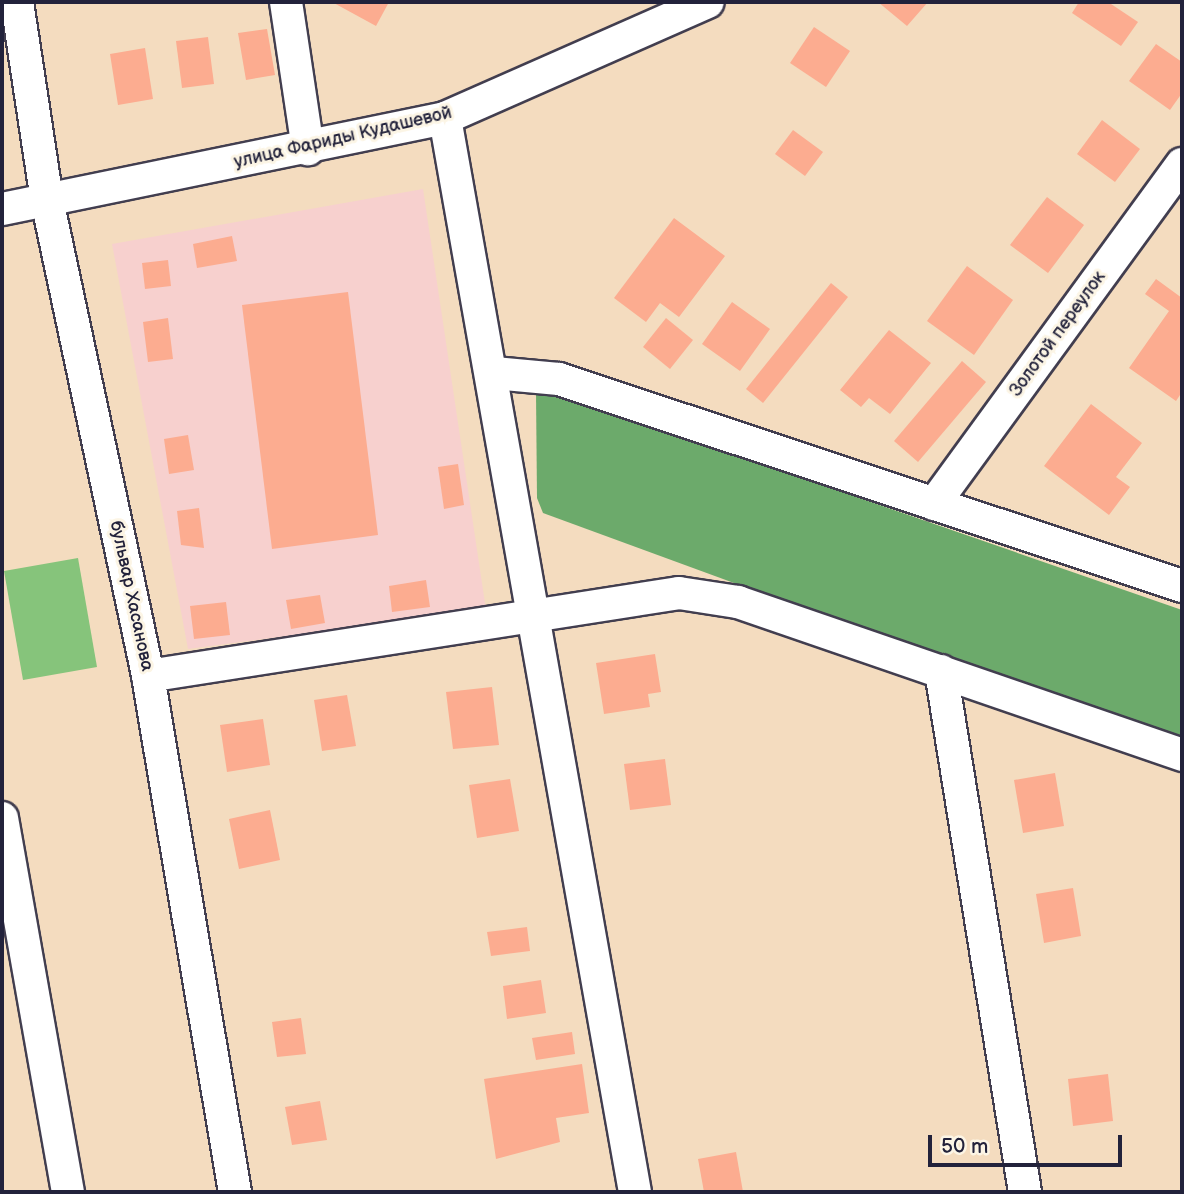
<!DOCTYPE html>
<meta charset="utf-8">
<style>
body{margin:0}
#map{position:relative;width:1184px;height:1194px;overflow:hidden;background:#f4dcbf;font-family:"Balsamiq Sans",sans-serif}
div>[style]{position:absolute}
.built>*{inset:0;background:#f7d0ce}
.green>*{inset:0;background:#86c47b}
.forest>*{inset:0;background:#6caa6b}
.building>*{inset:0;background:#fcac90}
.roads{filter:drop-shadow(2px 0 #423e4f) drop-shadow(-2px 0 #423e4f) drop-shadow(0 2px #423e4f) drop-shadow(0 -2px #423e4f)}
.minor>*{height:32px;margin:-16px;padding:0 16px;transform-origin:16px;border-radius:16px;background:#fff}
span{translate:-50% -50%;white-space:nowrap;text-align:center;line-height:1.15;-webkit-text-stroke:6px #fcf5e5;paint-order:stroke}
.street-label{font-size:18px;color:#22223b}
.frame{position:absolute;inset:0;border:4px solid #22223b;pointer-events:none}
.scale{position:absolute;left:928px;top:1135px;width:194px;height:32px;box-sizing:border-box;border:4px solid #22223b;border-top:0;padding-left:9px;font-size:21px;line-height:24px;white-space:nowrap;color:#22223b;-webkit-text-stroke:5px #fcf5e5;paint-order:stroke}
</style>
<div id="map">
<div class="built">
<div style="clip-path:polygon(423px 189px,486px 610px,188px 649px,112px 244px)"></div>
</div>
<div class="green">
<div style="clip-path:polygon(78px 558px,97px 667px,23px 680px,4px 571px)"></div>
</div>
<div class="forest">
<div style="clip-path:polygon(554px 392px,1182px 610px,1182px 747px,543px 513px,537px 498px,536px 393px)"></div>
</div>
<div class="building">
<div style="clip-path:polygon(332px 2px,389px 2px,376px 26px)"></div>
<div style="clip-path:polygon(878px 2px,928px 2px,907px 26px)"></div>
<div style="clip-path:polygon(1079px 2px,1108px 2px,1138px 22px,1121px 46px,1072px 13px)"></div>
<div style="clip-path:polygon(814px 27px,850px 51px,826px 87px,790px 63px)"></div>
<div style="clip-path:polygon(267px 29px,275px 75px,246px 80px,238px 33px)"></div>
<div style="clip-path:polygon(208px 37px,214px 84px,182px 88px,176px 41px)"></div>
<div style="clip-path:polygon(1156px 44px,1182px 62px,1182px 93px,1170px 110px,1129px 81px)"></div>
<div style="clip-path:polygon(145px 48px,153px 99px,118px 105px,110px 54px)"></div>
<div style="clip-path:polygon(1102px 120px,1140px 149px,1115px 182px,1077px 154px)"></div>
<div style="clip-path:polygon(793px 130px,823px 152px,805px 176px,775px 154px)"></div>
<div style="clip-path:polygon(1047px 197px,1084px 225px,1048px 273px,1010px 245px)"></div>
<div style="clip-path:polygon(674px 218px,725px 256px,679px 317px,660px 303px,646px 322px,614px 298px)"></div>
<div style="clip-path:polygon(232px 236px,237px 261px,197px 268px,193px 244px)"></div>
<div style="clip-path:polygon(168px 260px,171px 286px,145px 289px,142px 263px)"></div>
<div style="clip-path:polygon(967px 266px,1013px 300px,974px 355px,927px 321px)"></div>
<div style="clip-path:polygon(1156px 279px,1182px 298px,1182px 392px,1176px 401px,1129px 368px,1169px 311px,1145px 294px)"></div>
<div style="clip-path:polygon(831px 283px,848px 297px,763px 403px,746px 389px)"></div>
<div style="clip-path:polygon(348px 292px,378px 535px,272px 549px,242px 305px)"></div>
<div style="clip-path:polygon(732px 302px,770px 329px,740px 371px,702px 344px)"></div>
<div style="clip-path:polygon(168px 318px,173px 359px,148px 362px,143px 322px)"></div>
<div style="clip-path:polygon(666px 318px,693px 340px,670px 369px,643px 347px)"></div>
<div style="clip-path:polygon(889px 330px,931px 363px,890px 414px,869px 398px,861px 407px,840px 390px)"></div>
<div style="clip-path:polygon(962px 361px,986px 382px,918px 462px,894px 441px)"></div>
<div style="clip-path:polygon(1091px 404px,1142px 443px,1116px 477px,1130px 487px,1109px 515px,1044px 466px)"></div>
<div style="clip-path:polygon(188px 435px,194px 470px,169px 474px,164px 439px)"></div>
<div style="clip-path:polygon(458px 464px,464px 505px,444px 509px,438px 467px)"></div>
<div style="clip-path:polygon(199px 508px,204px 548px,181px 545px,177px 511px)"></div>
<div style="clip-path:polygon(426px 580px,430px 607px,392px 612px,389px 586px)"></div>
<div style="clip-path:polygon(320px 595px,325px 623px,291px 629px,286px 600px)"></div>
<div style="clip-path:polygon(226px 602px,230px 635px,194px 639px,190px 606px)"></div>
<div style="clip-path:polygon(655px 654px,661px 692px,648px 694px,650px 707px,604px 714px,596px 663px)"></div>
<div style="clip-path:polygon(492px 687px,499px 745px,453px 749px,446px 692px)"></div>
<div style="clip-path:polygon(347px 695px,356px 746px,322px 751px,314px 700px)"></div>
<div style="clip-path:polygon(263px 719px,270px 765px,227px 772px,220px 725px)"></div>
<div style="clip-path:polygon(665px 759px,671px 805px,630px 810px,624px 764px)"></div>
<div style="clip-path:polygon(1055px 773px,1064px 826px,1023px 833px,1014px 780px)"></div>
<div style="clip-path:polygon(510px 779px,519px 831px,477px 838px,469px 785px)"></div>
<div style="clip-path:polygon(270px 810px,280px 860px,239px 869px,229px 819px)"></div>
<div style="clip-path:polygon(1073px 888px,1081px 936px,1044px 943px,1036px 894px)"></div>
<div style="clip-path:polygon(527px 927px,530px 951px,491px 956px,487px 932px)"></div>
<div style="clip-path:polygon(541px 980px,546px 1013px,507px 1019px,503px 986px)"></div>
<div style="clip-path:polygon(301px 1018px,306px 1054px,277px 1057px,272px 1022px)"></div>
<div style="clip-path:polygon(572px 1032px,575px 1054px,536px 1060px,532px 1038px)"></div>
<div style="clip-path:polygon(582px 1064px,589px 1113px,556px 1118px,560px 1142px,496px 1159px,484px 1079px)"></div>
<div style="clip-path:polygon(1108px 1074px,1113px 1121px,1073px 1126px,1068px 1079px)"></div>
<div style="clip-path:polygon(320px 1101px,327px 1140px,292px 1145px,285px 1107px)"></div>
<div style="clip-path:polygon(736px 1152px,743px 1192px,704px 1192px,698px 1159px)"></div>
</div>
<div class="roads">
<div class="minor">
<div style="left:17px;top:2px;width:200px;rotate:81.4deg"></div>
<div style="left:47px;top:200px;width:487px;rotate:78deg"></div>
<div style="left:148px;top:676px;width:523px;rotate:80.43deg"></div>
<div style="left:286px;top:2px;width:149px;rotate:81.5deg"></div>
<div style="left:445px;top:118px;width:1091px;rotate:79.97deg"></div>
<div style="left:2px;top:209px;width:452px;rotate:-11.6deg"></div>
<div style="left:445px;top:118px;width:287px;rotate:-23.8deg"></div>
<div style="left:494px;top:373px;width:65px;rotate:5.3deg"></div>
<div style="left:559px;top:379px;width:656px;rotate:18.38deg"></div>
<div style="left:934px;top:504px;width:421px;rotate:-53.9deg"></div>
<div style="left:941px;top:671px;width:528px;rotate:80.84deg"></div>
<div style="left:148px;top:676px;width:537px;rotate:-8.88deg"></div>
<div style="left:679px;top:593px;width:60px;rotate:8.7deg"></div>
<div style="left:738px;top:602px;width:470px;rotate:19deg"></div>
<div style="left:2px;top:818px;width:380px;rotate:80deg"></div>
</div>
</div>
<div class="street-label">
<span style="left:343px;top:138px;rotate:-13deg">улица Фариды Кудашевой</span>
<span style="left:1058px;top:334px;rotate:-54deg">Золотой переулок</span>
<span style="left:131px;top:596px;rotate:78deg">бульвар Хасанова</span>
</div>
<div class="frame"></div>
<div class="scale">50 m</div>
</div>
